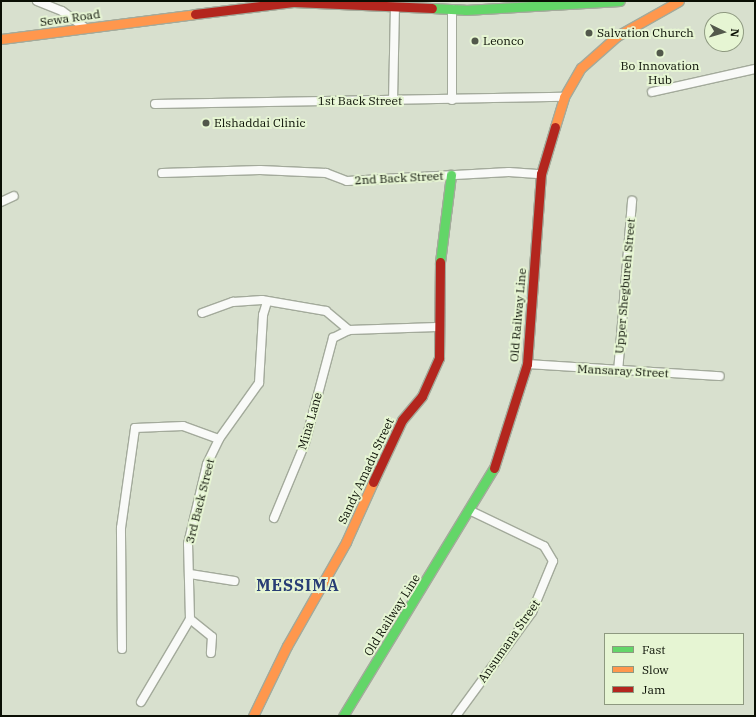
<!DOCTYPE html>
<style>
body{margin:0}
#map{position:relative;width:756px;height:717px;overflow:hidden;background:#d8e0ce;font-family:"IBM Plex Serif",serif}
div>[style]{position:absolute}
.roads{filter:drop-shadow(1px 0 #a3aa9b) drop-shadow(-1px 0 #a3aa9b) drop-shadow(0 1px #a3aa9b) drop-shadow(0 -1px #a3aa9b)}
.street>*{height:8px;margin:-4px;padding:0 4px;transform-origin:4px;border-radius:4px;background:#f9faf8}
.fast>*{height:9px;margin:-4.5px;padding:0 4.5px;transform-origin:4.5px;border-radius:4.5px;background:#63d668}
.slow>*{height:9px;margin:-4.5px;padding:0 4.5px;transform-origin:4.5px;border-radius:4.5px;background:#ff974d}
.jam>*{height:9px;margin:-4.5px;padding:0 4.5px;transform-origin:4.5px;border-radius:4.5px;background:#b3261e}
.dots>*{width:11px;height:11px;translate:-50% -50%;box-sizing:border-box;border:2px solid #e6f5d3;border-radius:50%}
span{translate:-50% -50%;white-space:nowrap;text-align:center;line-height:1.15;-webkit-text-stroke:4px #e6f5d3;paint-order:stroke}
.street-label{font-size:12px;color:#0a0f04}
.poi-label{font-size:12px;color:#0a0f04}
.left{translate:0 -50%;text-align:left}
.district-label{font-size:16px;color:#283d75;font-weight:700;letter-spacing:1px}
.frame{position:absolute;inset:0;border:2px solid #0a0f04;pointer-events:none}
.legend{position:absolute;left:604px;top:633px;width:140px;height:72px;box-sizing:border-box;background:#e6f5d3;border:1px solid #8e9980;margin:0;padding:5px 7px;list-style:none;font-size:12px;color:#0a0f04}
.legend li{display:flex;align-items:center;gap:8px;height:20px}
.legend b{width:20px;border:1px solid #8e9980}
.north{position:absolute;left:704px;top:12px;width:40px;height:40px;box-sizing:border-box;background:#e6f5d3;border:1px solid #8e9980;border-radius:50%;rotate:95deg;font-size:11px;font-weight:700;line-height:16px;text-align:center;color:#0a0f04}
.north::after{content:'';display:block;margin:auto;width:14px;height:18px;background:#52584b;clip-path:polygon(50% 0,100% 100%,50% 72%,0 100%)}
</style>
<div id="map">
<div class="roads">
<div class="street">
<div style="left:37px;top:1px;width:27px;rotate:22deg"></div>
<div style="left:62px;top:11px;width:29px;rotate:36deg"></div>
<div style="left:452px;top:9px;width:91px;rotate:90deg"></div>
<div style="left:652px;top:92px;width:106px;rotate:-12.6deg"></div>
<div style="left:393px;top:101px;width:94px;rotate:-88.8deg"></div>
<div style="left:155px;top:104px;width:409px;rotate:-1deg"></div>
<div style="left:162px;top:173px;width:98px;rotate:-1.8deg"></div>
<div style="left:260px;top:170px;width:66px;rotate:2.6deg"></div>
<div style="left:326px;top:173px;width:22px;rotate:21deg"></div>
<div style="left:347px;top:181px;width:162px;rotate:-3.2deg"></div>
<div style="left:509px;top:172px;width:32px;rotate:4deg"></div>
<div style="left:1px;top:202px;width:14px;rotate:-25deg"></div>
<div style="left:202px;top:313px;width:33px;rotate:-20deg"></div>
<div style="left:233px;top:302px;width:29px;rotate:-4deg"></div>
<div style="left:262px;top:300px;width:65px;rotate:9.8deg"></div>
<div style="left:326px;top:311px;width:30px;rotate:40deg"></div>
<div style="left:349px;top:330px;width:88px;rotate:-2deg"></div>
<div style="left:527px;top:364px;width:193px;rotate:3.6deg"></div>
<div style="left:618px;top:372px;width:172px;rotate:-85.3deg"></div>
<div style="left:274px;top:518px;width:81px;rotate:-67.5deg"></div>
<div style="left:305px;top:443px;width:109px;rotate:-75.1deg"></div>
<div style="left:333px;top:338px;width:18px;rotate:-27deg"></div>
<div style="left:190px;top:574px;width:45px;rotate:9deg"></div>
<div style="left:190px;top:619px;width:28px;rotate:39deg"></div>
<div style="left:212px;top:637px;width:16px;rotate:94deg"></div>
<div style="left:122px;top:649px;width:121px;rotate:-90.5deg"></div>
<div style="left:121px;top:528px;width:101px;rotate:-82deg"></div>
<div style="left:135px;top:428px;width:48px;rotate:-2.4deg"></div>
<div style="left:183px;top:426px;width:38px;rotate:20deg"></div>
<div style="left:141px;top:702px;width:96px;rotate:-59.4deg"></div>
<div style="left:190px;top:619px;width:75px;rotate:-91.5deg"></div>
<div style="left:188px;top:544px;width:82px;rotate:-76.6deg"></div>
<div style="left:207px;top:464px;width:28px;rotate:-64deg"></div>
<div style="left:219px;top:439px;width:69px;rotate:-54.5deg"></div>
<div style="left:259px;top:383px;width:68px;rotate:-86.6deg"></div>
<div style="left:263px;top:315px;width:14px;rotate:-73deg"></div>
<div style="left:456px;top:716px;width:129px;rotate:-53.8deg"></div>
<div style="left:532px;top:612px;width:55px;rotate:-67.6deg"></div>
<div style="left:553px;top:561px;width:17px;rotate:-121deg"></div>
<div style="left:544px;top:546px;width:81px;rotate:-154.4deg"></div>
</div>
<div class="fast">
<div style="left:432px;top:8px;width:33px;rotate:3deg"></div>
<div style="left:465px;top:10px;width:155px;rotate:-3.3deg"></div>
<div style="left:440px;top:262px;width:88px;rotate:-82.8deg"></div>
<div style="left:343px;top:716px;width:290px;rotate:-58.7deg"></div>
</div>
<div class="slow">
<div style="left:1px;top:39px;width:196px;rotate:-7.3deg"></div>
<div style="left:555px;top:127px;width:31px;rotate:-73deg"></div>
<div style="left:564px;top:97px;width:34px;rotate:-60deg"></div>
<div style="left:581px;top:68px;width:48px;rotate:-41.6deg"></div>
<div style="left:617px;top:36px;width:71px;rotate:-29.4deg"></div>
<div style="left:253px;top:716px;width:78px;rotate:-64.1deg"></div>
<div style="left:287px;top:646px;width:120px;rotate:-60.4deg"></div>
<div style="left:346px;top:542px;width:66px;rotate:-65.8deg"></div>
</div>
<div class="jam">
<div style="left:195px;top:14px;width:99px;rotate:-7deg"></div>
<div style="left:293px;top:2px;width:139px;rotate:2.5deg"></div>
<div style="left:494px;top:468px;width:109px;rotate:-72.4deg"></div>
<div style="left:527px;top:364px;width:191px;rotate:-85.8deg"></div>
<div style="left:541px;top:174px;width:49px;rotate:-73.4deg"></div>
<div style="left:373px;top:482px;width:68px;rotate:-64.9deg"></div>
<div style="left:402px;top:420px;width:31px;rotate:-50deg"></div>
<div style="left:422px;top:396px;width:42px;rotate:-65.9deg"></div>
<div style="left:439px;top:358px;width:96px;rotate:-89.4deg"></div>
</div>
</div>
<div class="dots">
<div style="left:589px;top:33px;background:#52584b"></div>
<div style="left:475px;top:41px;background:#52584b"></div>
<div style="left:660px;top:53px;background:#52584b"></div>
<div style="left:206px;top:123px;background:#52584b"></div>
</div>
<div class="street-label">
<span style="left:70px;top:18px;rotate:-8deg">Sewa Road</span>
<span style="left:360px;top:101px">1st Back Street</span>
<span style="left:399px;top:178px;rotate:-3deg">2nd Back Street</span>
<span style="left:625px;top:286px;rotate:-85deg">Upper Shegbureh Street</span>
<span style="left:518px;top:315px;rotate:-85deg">Old Railway Line</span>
<span style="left:623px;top:371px;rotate:3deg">Mansaray Street</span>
<span style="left:310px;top:421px;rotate:-74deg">Mina Lane</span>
<span style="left:366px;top:471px;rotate:-65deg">Sandy Amadu Street</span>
<span style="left:200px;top:501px;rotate:-76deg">3rd Back Street</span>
<span style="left:392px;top:615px;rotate:-58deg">Old Railway Line</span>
<span style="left:509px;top:641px;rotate:-55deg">Ansumana Street</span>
</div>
<div class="poi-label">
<span class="left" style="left:597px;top:33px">Salvation Church</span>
<span class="left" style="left:483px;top:41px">Leonco</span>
<span style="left:660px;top:73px">Bo Innovation<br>Hub</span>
<span class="left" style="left:214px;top:123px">Elshaddai Clinic</span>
</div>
<div class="district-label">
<span style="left:298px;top:585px">MESSIMA</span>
</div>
<div class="frame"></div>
<ul class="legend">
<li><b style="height:5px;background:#63d668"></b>Fast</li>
<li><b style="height:5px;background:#ff974d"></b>Slow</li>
<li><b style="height:5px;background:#b3261e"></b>Jam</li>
</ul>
<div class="north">N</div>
</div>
